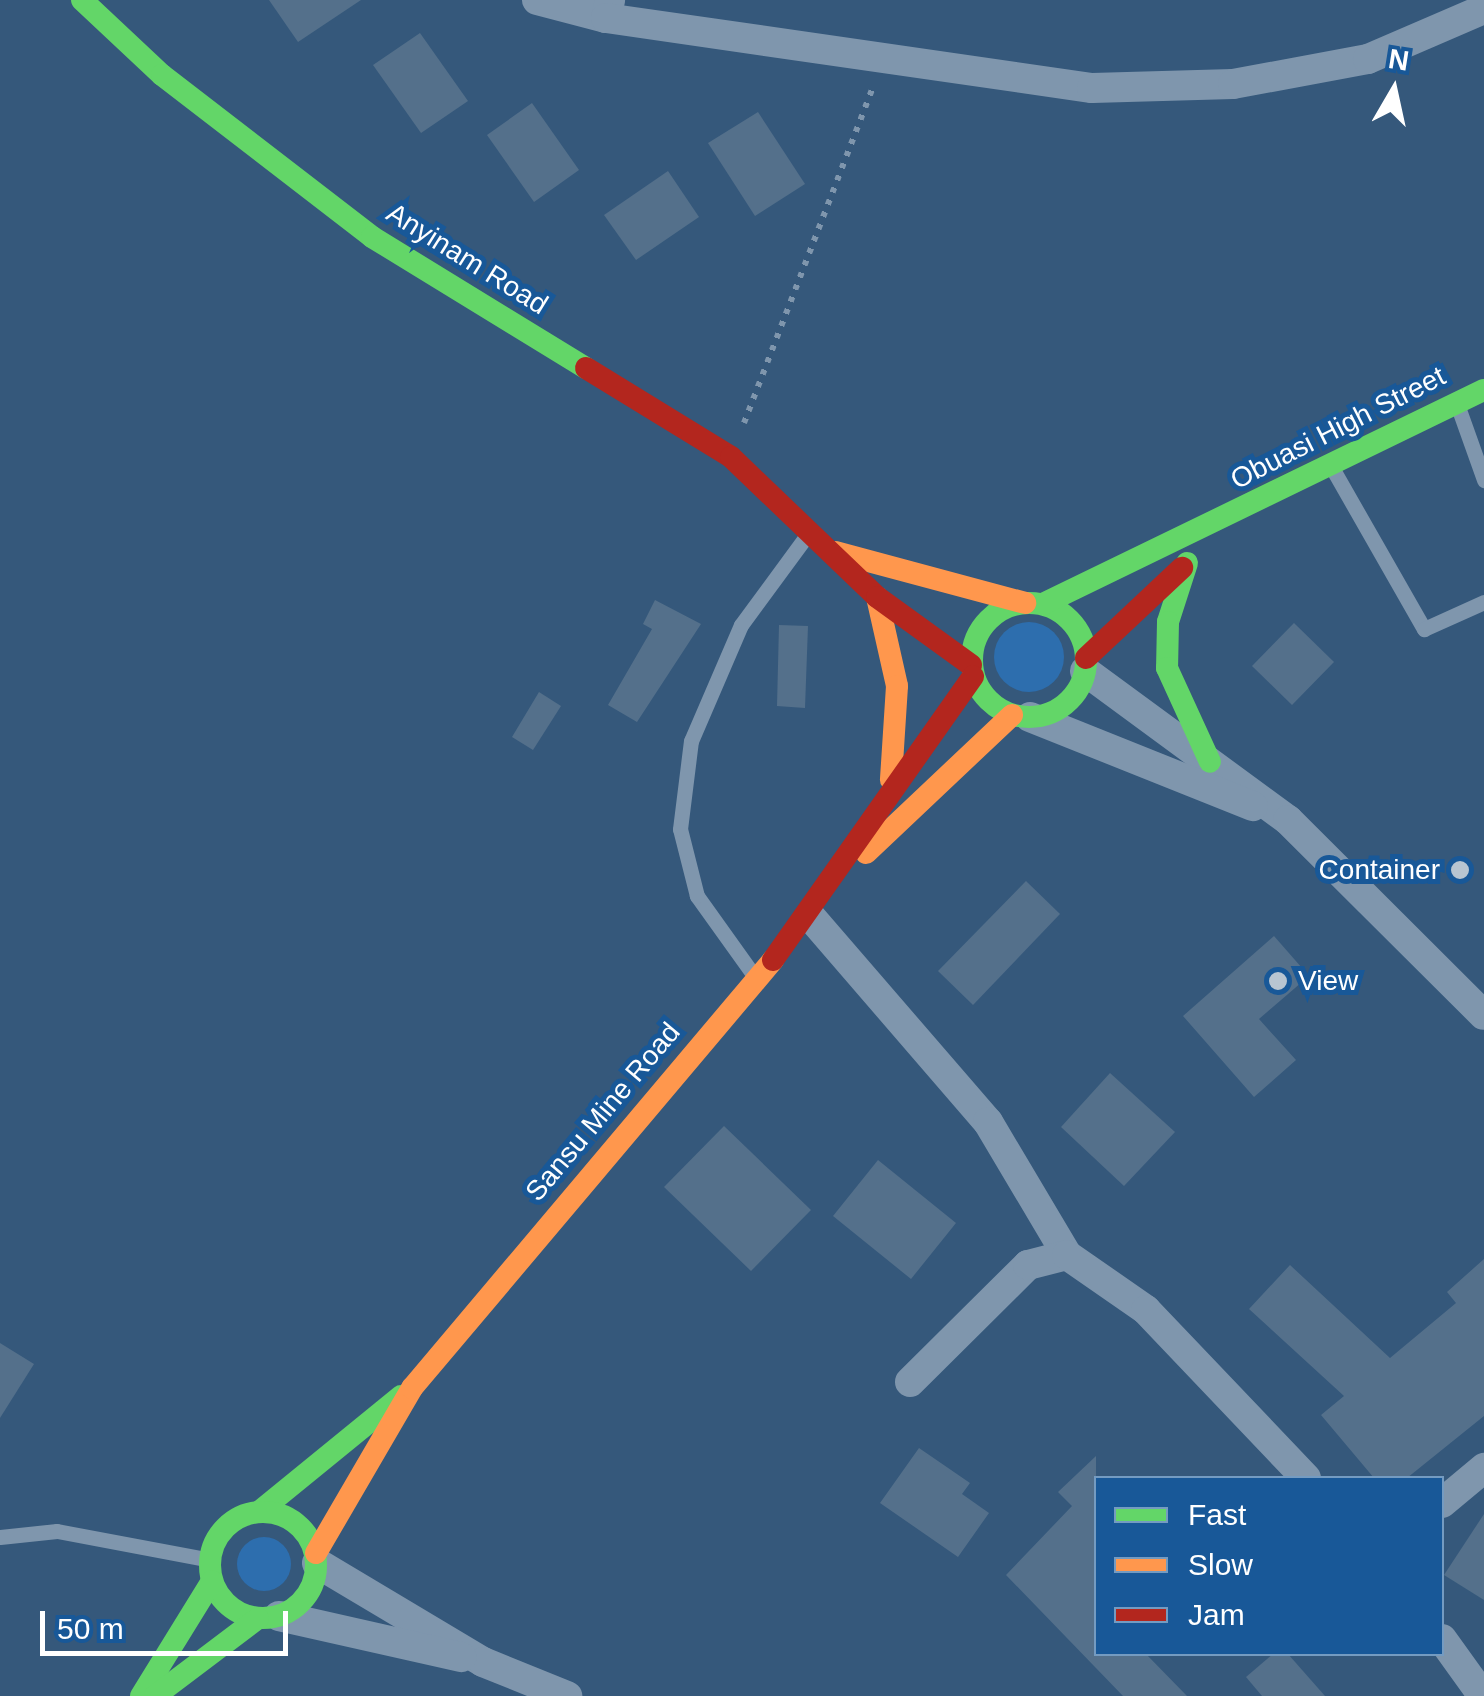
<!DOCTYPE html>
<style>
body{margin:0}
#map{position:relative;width:1484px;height:1696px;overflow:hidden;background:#35587b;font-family:Helvetica,sans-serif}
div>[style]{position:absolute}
.green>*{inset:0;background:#2d6eae}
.round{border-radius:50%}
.building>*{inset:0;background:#54708b}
.path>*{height:6px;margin-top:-3px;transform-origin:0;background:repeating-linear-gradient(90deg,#7f96ad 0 5px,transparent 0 13px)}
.lane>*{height:15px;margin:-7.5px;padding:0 7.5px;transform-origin:7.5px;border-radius:7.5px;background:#7f96ad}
.street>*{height:30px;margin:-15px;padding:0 15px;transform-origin:15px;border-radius:15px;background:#7f96ad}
.fast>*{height:22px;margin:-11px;padding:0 11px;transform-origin:11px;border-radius:11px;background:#63d668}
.fast>.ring{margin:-11px;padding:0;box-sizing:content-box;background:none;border:22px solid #63d668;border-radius:50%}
.slow>*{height:22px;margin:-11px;padding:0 11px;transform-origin:11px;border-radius:11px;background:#ff974d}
.jam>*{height:22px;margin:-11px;padding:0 11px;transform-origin:11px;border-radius:11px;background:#b3261e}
.dots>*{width:28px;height:28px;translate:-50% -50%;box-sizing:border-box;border:5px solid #185898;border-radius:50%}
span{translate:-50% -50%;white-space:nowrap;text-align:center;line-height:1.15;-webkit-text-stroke:10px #185898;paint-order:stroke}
.street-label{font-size:28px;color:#fff}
.poi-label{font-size:28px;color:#fff}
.right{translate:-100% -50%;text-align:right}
.left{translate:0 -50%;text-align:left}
.legend{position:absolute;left:1094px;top:1476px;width:350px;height:180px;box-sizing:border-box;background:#185898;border:2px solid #749bc1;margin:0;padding:12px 18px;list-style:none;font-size:30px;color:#fff}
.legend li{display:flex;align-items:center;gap:20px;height:50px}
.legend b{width:50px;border:2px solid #749bc1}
.north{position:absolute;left:1344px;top:40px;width:100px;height:100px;-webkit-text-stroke:8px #185898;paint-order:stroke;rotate:9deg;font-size:28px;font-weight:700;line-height:40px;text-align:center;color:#fff}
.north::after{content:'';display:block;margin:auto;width:35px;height:45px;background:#fff;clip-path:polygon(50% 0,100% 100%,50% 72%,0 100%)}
.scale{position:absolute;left:40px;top:1611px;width:248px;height:45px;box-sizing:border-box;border:5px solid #fff;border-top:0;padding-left:12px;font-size:30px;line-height:35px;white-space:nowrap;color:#fff;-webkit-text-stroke:8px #185898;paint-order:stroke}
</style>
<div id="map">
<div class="green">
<div class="round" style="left:994px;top:622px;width:70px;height:70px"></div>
<div class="round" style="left:237px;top:1537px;width:54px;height:54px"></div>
</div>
<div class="building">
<div style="clip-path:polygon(269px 0,361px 0,298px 42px)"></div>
<div style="clip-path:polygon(420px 33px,468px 101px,421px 133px,373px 65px)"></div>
<div style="clip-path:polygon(532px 103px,579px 170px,534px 202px,487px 135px)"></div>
<div style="clip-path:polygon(758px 112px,805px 184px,755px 216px,708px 143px)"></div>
<div style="clip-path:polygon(668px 171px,699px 217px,636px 260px,604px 215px)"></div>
<div style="clip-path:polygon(655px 600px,701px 624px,637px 722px,608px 705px,652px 629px,643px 624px)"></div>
<div style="clip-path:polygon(1294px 623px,1334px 662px,1292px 705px,1252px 666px)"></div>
<div style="clip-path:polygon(779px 625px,808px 626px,805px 708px,777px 706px)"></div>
<div style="clip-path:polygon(539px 692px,561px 706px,533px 750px,512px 737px)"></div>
<div style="clip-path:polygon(1026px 881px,1060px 914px,973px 1005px,938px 971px)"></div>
<div style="clip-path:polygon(1274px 936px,1309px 976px,1259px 1019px,1296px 1060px,1254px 1097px,1183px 1016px)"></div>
<div style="clip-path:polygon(1110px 1073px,1175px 1132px,1124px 1186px,1061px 1127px)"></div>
<div style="clip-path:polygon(724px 1126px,811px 1210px,751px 1271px,664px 1187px)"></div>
<div style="clip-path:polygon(878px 1160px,956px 1223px,911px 1279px,833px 1216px)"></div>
<div style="clip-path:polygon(1484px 1259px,1484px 1416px,1407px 1478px,1374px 1478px,1321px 1415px,1344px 1396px,1249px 1309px,1290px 1265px,1390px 1358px,1456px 1303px,1447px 1292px)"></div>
<div style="clip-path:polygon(0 1343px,34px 1364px,0 1418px)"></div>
<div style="clip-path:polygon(919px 1448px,970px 1483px,962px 1494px,989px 1513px,958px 1557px,880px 1503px)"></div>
<div style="clip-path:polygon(1096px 1456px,1096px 1654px,1146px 1654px,1187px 1696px,1123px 1696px,1006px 1575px,1072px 1506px,1058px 1492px)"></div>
<div style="clip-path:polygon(1484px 1514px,1484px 1600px,1444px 1575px)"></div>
<div style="clip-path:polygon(1273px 1654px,1288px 1654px,1325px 1696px,1262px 1696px,1246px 1677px)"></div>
</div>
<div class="path">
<div style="left:744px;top:423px;width:363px;rotate:-69deg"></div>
</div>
<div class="lane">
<div style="left:1457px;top:404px;width:81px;rotate:70.4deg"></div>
<div style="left:1331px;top:466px;width:188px;rotate:60.3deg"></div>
<div style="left:1424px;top:629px;width:66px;rotate:-24.2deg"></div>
<div style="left:755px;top:977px;width:100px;rotate:-125.6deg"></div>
<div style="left:697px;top:896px;width:69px;rotate:-104.2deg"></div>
<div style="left:680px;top:829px;width:89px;rotate:-82.9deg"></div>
<div style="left:691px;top:741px;width:126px;rotate:-66.7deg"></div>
<div style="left:741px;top:625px;width:112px;rotate:-53.7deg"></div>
<div style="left:0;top:1537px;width:57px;rotate:-6deg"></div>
<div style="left:57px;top:1531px;width:156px;rotate:10.7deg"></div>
</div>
<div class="street">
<div style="left:537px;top:0;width:71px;rotate:14.6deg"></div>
<div style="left:606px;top:18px;width:18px;rotate:-77deg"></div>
<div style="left:606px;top:18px;width:491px;rotate:8.2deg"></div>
<div style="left:1092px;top:88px;width:141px;rotate:-1.6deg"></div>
<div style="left:1233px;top:84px;width:137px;rotate:-10.5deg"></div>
<div style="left:1368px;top:59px;width:126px;rotate:-23.3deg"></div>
<div style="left:1085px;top:671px;width:252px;rotate:36.3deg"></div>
<div style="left:1288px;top:820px;width:276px;rotate:44.9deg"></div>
<div style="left:1030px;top:717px;width:240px;rotate:21.8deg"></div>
<div style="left:810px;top:916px;width:272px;rotate:49.2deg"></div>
<div style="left:988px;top:1122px;width:155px;rotate:59.3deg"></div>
<div style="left:910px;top:1382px;width:166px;rotate:-44.8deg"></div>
<div style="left:1028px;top:1265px;width:40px;rotate:-14.4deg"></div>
<div style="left:1067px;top:1255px;width:96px;rotate:34.8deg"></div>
<div style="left:1146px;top:1310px;width:232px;rotate:46.4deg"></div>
<div style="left:1442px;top:1503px;width:55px;rotate:-39.8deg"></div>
<div style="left:317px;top:1563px;width:193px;rotate:30.8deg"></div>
<div style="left:483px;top:1662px;width:91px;rotate:22deg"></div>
<div style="left:279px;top:1616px;width:187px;rotate:12.7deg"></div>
<div style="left:1442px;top:1639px;width:70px;rotate:54.3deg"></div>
</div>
<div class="fast">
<div style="left:82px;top:0;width:110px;rotate:43.2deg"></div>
<div style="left:162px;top:75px;width:265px;rotate:37.6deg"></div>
<div style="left:372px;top:237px;width:251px;rotate:31.5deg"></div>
<div style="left:1187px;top:563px;width:62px;rotate:107.9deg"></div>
<div style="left:1168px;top:622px;width:46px;rotate:91.2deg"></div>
<div style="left:1167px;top:668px;width:103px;rotate:65.4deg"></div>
<div class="ring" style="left:972px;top:603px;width:92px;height:92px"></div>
<div style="left:1043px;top:604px;width:490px;rotate:-25.9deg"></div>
<div style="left:260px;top:1511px;width:182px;rotate:-39.2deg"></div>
<div class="ring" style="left:210px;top:1512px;width:84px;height:84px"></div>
<div style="left:141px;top:1696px;width:135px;rotate:-58.3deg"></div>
<div style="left:155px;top:1696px;width:129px;rotate:-37.1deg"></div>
</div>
<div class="slow">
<div style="left:835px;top:552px;width:197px;rotate:15deg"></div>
<div style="left:877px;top:597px;width:91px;rotate:77.3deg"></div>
<div style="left:897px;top:686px;width:94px;rotate:93.7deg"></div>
<div style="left:866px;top:853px;width:201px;rotate:-43.4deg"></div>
<div style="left:316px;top:1553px;width:191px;rotate:-59.8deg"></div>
<div style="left:412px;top:1388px;width:560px;rotate:-49.85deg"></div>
</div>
<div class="jam">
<div style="left:586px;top:368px;width:170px;rotate:31.5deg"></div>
<div style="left:731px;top:457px;width:202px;rotate:43.8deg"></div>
<div style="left:877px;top:597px;width:116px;rotate:35.9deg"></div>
<div style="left:1086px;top:658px;width:132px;rotate:-43.2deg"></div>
<div style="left:773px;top:960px;width:347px;rotate:-54.8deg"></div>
</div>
<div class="dots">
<div style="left:1460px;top:870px;background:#b8c5d1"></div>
<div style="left:1278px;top:981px;background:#b8c5d1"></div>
</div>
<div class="street-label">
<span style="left:467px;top:259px;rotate:32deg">Anyinam Road</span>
<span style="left:1338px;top:428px;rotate:-27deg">Obuasi High Street</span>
<span style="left:603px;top:1112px;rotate:-50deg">Sansu Mine Road</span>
</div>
<div class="poi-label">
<span class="right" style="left:1440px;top:870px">Container</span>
<span class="left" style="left:1298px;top:981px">View</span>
</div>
<ul class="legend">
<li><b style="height:12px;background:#63d668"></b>Fast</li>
<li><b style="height:12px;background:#ff974d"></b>Slow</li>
<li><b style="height:12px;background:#b3261e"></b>Jam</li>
</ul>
<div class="north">N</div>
<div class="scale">50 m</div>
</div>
